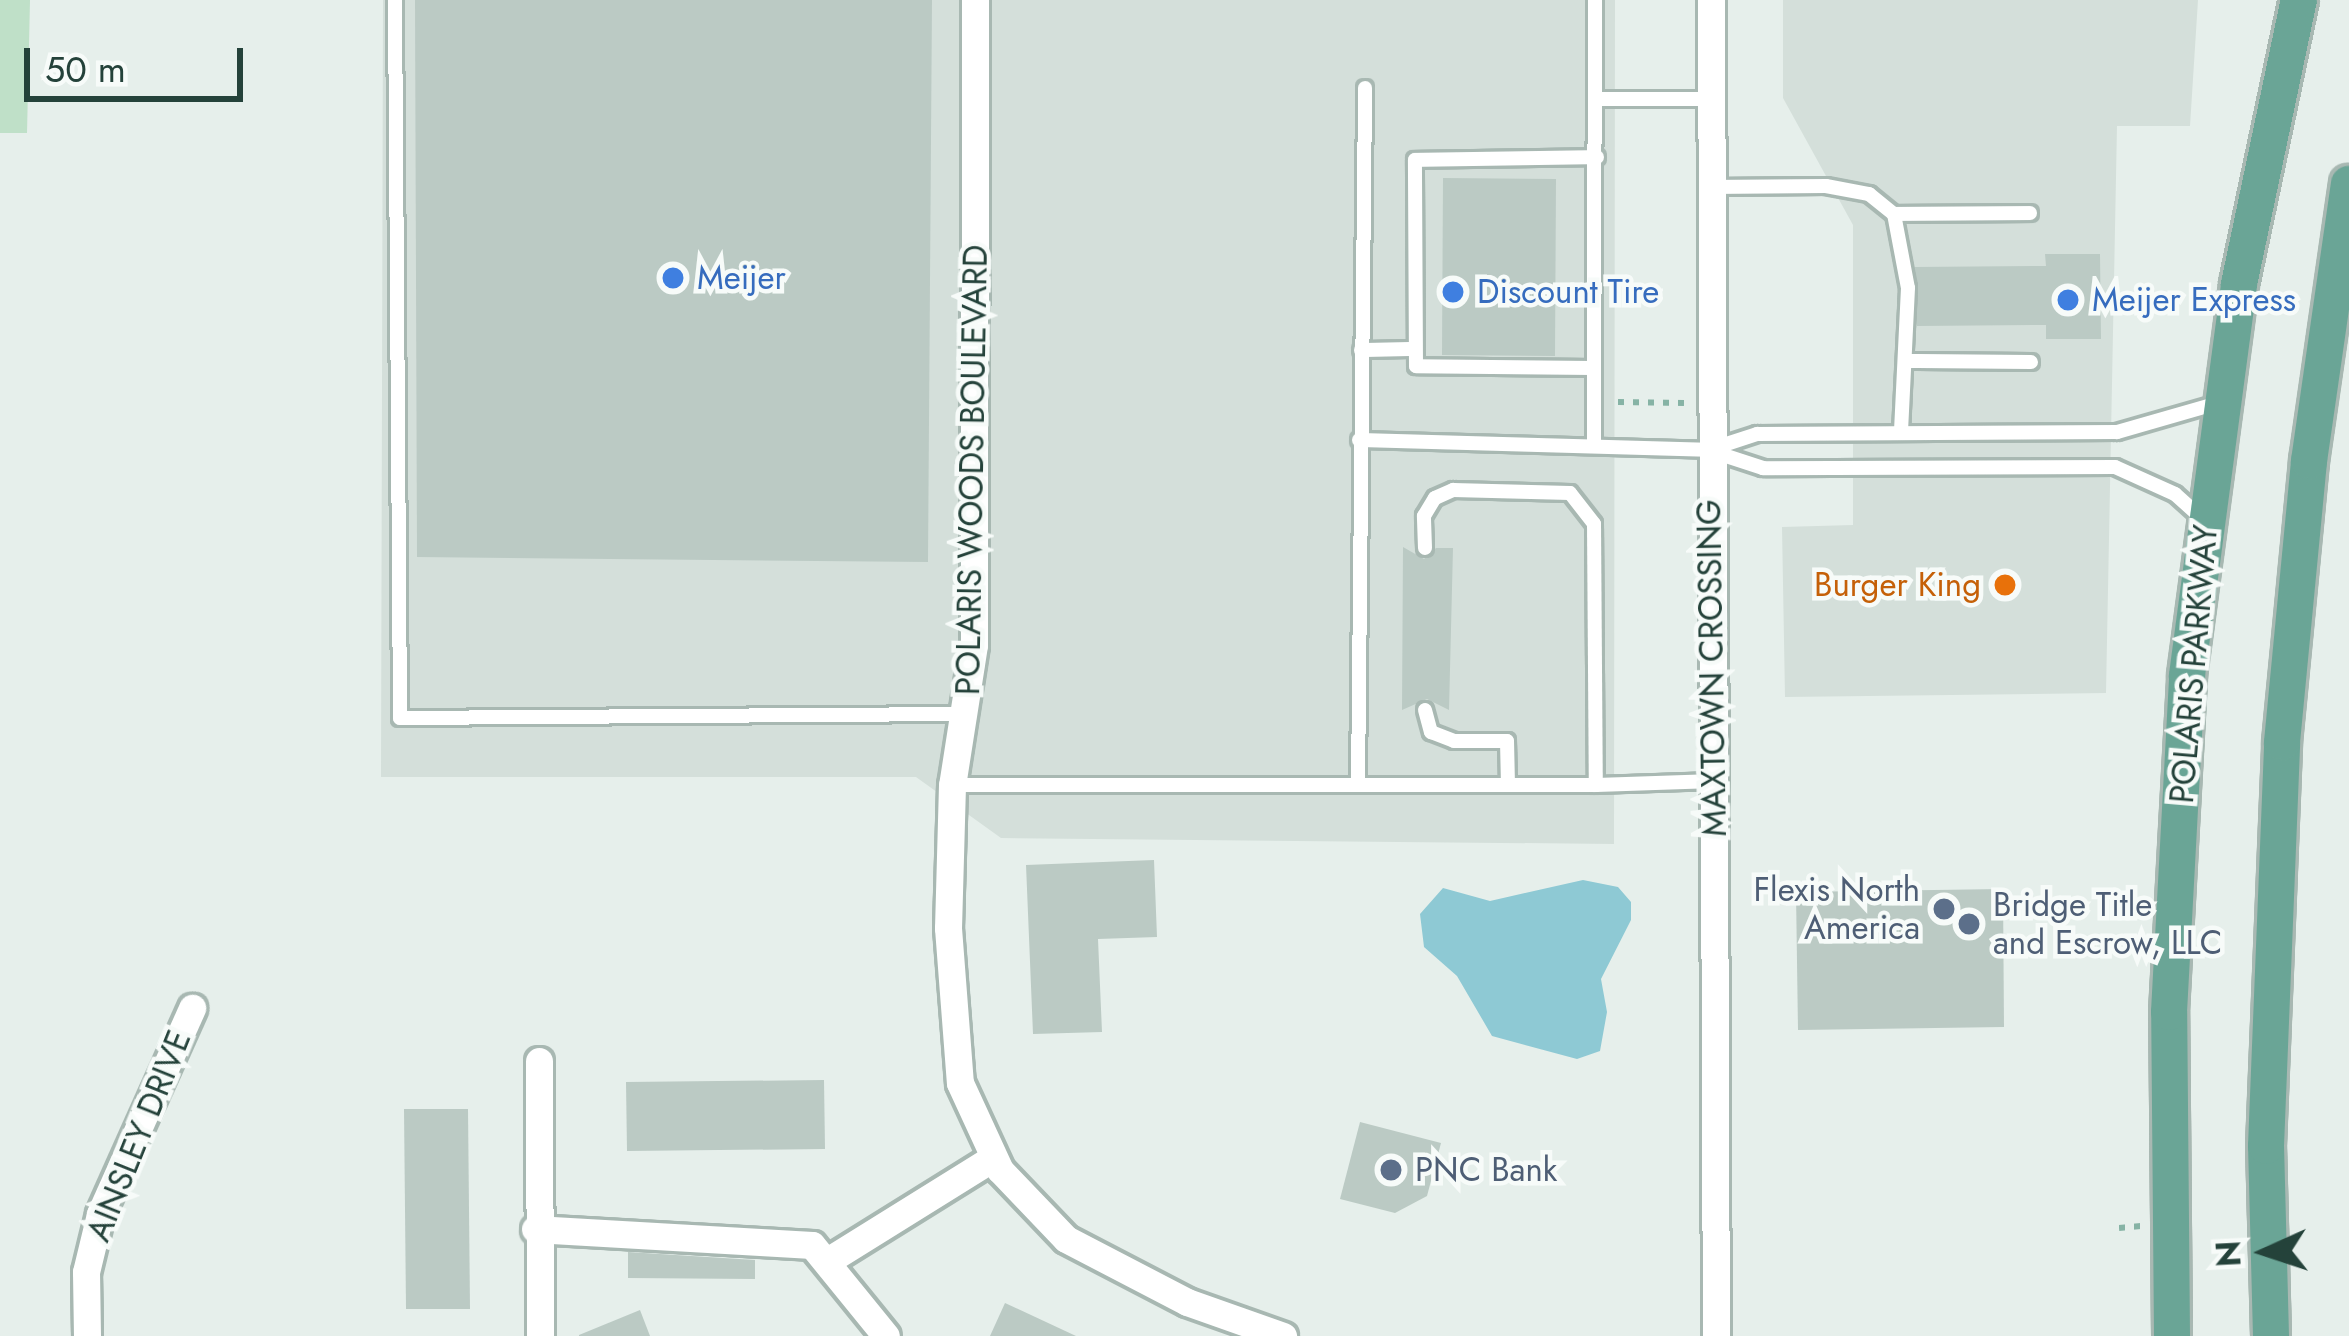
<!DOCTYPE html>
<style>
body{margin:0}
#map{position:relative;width:2349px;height:1336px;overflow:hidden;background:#e6efeb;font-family:Jost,sans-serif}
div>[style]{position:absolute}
.built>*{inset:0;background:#d4dfda}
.green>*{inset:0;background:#bfe0c8}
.water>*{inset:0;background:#8ec9d4}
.building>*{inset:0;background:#bbcac4}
.path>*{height:6px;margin-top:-3px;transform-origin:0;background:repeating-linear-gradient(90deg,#86b3a5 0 6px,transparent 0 15px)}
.roads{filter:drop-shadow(3px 0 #a8b8b2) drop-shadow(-3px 0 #a8b8b2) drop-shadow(0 3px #a8b8b2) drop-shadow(0 -3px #a8b8b2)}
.service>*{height:14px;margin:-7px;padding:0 7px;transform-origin:7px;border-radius:7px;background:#fff}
.minor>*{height:27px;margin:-13.5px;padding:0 13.5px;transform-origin:13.5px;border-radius:13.5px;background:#fff}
.primary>*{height:36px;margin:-18px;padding:0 18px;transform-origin:18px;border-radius:18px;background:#6aa596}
.dots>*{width:33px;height:33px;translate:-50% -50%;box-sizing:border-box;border:6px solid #f7fbf9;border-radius:50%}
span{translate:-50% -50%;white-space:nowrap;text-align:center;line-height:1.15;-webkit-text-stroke:9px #f7fbf9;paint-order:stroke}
.shop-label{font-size:33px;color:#366cbe}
.left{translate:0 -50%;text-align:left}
.street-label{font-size:33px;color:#24423a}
.food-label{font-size:33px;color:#c56008}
.right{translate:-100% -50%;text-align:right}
.service-label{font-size:33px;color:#4e5e75}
.north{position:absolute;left:2205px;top:1192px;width:120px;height:120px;-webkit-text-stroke:9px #f7fbf9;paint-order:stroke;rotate:267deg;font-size:33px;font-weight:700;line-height:48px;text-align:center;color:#24423a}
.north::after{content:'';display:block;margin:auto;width:42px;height:54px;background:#24423a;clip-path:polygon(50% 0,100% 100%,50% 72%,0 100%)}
.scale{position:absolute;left:24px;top:48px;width:219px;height:54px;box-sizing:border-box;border:6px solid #24423a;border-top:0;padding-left:15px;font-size:36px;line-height:42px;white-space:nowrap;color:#24423a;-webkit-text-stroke:9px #f7fbf9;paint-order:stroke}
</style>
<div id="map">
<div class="built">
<div style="clip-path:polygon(383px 0,1615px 0,1614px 844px,1001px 838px,916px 777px,381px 777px)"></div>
<div style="clip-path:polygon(1783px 0,2198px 0,2190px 126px,2117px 126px,2106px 693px,1785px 697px,1782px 527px,1853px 525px,1853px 225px,1783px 98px)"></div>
</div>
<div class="green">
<div style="clip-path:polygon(0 0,30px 0,27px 133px,0 133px)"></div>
</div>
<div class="water">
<div style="clip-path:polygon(1583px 880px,1618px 887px,1631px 902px,1631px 920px,1601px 979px,1607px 1012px,1600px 1051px,1577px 1059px,1492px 1036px,1457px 976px,1424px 947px,1420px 914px,1443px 888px,1490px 901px)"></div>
</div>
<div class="building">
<div style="clip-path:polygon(415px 0,932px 0,928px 562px,417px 557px)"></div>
<div style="clip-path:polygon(1443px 178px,1556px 179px,1555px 356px,1442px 355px)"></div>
<div style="clip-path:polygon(2045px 254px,2100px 254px,2101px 339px,2046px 339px,2046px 325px,1917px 326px,1915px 267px,2046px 266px)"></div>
<div style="clip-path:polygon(1403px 547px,1424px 559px,1436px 548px,1453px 548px,1449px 710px,1427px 699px,1402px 710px)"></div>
<div style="clip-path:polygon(1154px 860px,1157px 937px,1098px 939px,1102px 1032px,1033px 1034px,1026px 865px)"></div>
<div style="clip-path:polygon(2003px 889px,2004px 1027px,1798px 1030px,1796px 892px)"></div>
<div style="clip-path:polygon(824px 1080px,825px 1149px,627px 1151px,626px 1082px)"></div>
<div style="clip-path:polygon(404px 1109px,468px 1109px,470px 1309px,406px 1309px)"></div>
<div style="clip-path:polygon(1360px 1122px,1441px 1143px,1427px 1196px,1395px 1213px,1340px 1199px)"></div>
<div style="clip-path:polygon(628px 1252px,755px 1260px,755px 1279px,628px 1278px)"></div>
<div style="clip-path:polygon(1005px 1303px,1076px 1336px,990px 1336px)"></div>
<div style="clip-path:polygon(640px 1310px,650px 1336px,579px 1336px,579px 1335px)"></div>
</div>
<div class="path">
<div style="left:1618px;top:402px;width:66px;rotate:0.9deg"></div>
<div style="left:2119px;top:1228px;width:22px;rotate:-5deg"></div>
</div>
<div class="roads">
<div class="service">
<div style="left:395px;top:0;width:718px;rotate:89.6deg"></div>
<div style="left:400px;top:718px;width:563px;rotate:-0.41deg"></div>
<div style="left:1598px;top:99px;width:109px"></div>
<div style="left:1709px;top:187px;width:117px;rotate:-0.5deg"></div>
<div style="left:1826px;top:186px;width:44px;rotate:10.5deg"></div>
<div style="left:1869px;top:194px;width:32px;rotate:39deg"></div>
<div style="left:1894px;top:214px;width:75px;rotate:79.3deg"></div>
<div style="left:1908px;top:288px;width:143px;rotate:92.8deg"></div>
<div style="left:1894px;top:214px;width:136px;rotate:-0.4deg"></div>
<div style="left:1361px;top:350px;width:53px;rotate:-1.1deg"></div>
<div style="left:1906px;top:361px;width:125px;rotate:0.5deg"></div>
<div style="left:1593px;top:368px;width:177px;rotate:-179.4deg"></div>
<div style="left:1416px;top:366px;width:206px;rotate:-90.3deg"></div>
<div style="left:1415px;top:160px;width:182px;rotate:-0.9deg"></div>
<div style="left:1359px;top:440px;width:349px;rotate:1.6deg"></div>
<div style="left:1594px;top:444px;width:444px;rotate:-89.9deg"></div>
<div style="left:2205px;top:521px;width:40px;rotate:-138deg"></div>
<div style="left:2175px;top:494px;width:66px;rotate:-155.8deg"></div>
<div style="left:2115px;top:467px;width:352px;rotate:179.8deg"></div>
<div style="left:1763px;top:468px;width:58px;rotate:-161.9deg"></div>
<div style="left:1708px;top:450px;width:52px;rotate:-18.1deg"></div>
<div style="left:1757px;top:434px;width:360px;rotate:-0.3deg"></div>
<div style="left:2117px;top:432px;width:105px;rotate:-16deg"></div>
<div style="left:1425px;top:548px;width:32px;rotate:-92deg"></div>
<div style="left:1424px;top:516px;width:21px;rotate:-59deg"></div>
<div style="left:1435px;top:498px;width:20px;rotate:-24deg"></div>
<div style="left:1453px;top:490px;width:117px;rotate:1.5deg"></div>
<div style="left:1570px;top:493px;width:39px;rotate:52deg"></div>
<div style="left:1594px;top:524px;width:261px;rotate:89.6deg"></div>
<div style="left:1596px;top:785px;width:119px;rotate:-1.9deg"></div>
<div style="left:1425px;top:710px;width:23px;rotate:75deg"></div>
<div style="left:1431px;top:732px;width:25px;rotate:21deg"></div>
<div style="left:1454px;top:741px;width:53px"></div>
<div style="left:1507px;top:741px;width:44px;rotate:88.7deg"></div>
<div style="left:952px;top:785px;width:644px"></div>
<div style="left:1358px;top:785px;width:697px;rotate:-89.42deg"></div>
</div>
<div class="minor">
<div style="left:975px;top:0;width:645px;rotate:90.09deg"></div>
<div style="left:974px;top:645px;width:142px;rotate:98.9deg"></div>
<div style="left:952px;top:785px;width:143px;rotate:91.6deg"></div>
<div style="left:948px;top:928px;width:155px;rotate:85.6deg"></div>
<div style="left:960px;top:1083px;width:96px;rotate:65.3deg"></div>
<div style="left:1000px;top:1170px;width:95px;rotate:46.3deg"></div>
<div style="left:1066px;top:1239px;width:136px;rotate:27.5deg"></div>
<div style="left:1187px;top:1302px;width:102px;rotate:19.5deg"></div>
<div style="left:1711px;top:0;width:1336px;rotate:89.79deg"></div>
<div style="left:539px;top:1061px;width:275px;rotate:89.8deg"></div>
<div style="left:535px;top:1229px;width:277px;rotate:3.3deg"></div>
<div style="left:812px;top:1245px;width:117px;rotate:50.9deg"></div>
<div style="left:829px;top:1260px;width:193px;rotate:-31.9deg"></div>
<div style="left:87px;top:1336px;width:64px;rotate:-90.9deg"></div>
<div style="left:86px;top:1272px;width:60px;rotate:-76.4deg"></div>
<div style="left:100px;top:1214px;width:226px;rotate:-65.9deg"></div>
</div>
<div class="primary">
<div style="left:2172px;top:1336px;width:324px;rotate:-90.5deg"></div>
<div style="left:2169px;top:1012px;width:337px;rotate:-86.9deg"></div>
<div style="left:2187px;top:675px;width:394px;rotate:-82.4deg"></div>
<div style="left:2239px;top:284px;width:290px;rotate:-78.1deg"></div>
<div style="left:2271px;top:1336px;width:190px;rotate:-91.5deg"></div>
<div style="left:2266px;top:1146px;width:404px;rotate:-87.7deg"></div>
<div style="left:2282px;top:742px;width:282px;rotate:-84.5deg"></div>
<div style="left:2309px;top:461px;width:280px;rotate:-81.8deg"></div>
</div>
</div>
<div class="dots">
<div style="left:673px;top:278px;background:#3f7fe0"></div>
<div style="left:1453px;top:292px;background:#3f7fe0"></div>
<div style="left:2068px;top:300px;background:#3f7fe0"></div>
<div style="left:2005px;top:585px;background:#e8710a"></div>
<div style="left:1944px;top:909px;background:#5c6f8a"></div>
<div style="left:1969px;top:924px;background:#5c6f8a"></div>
<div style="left:1391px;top:1170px;background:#5c6f8a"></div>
</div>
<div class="shop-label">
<span class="left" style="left:697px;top:278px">Meijer</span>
<span class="left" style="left:1477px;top:292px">Discount Tire</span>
<span class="left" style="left:2092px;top:300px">Meijer Express</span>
</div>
<div class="street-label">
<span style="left:972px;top:470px;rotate:-89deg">POLARIS WOODS BOULEVARD</span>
<span style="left:2194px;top:664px;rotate:-85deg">POLARIS PARKWAY</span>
<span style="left:1712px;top:668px;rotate:-91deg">MAXTOWN CROSSING</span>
<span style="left:139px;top:1136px;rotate:-68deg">AINSLEY DRIVE</span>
</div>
<div class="food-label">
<span class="right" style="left:1981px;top:585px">Burger King</span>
</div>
<div class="service-label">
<span class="right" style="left:1920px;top:909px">Flexis North<br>America</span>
<span class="left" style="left:1993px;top:924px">Bridge Title<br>and Escrow, LLC</span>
<span class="left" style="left:1415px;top:1170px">PNC Bank</span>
</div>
<div class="north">N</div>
<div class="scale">50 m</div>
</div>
